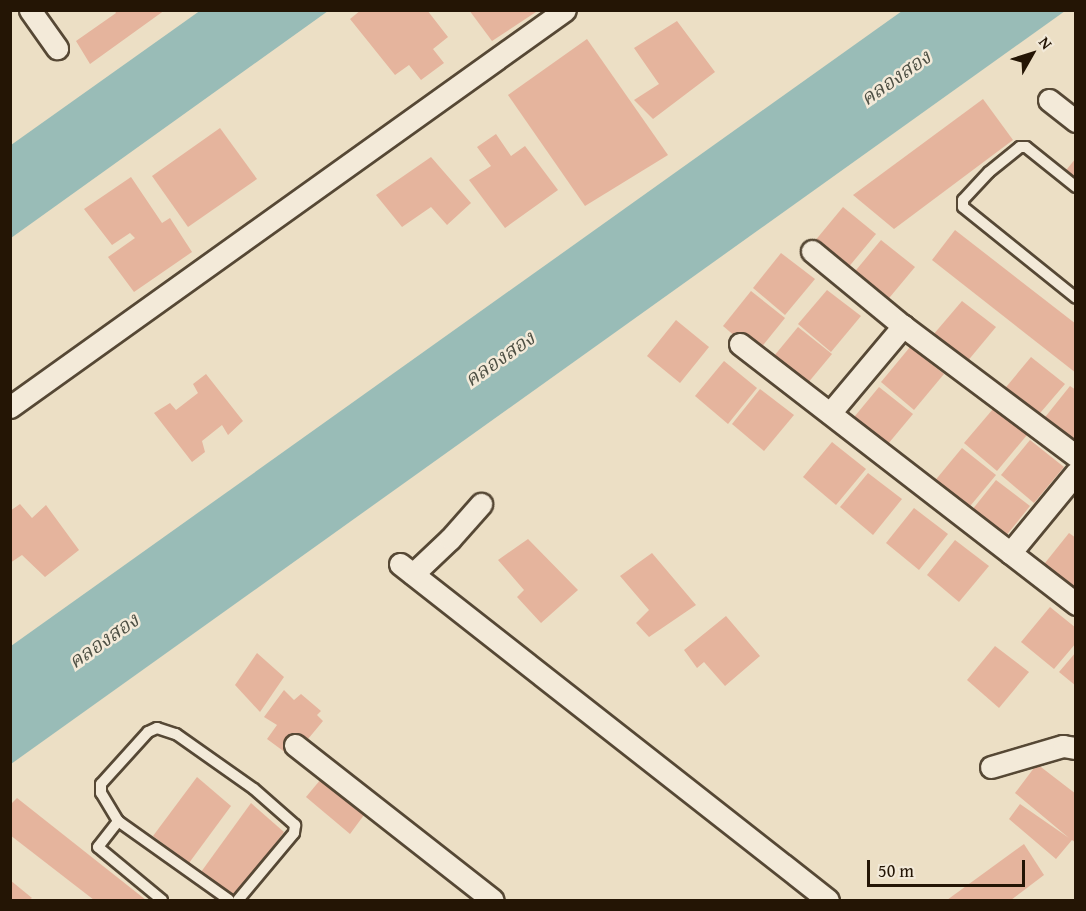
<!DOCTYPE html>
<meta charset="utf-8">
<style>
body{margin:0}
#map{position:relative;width:1086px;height:911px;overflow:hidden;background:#ecdfc5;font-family:"Gentium Book Plus","Noto Serif Thai",serif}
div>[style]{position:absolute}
.water>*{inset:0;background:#99bcb7}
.building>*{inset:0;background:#e5b49d}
.roads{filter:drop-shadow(2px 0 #564835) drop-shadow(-2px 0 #564835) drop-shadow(0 2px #564835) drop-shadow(0 -2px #564835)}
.service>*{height:10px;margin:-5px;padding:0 5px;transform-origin:5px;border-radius:5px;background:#f3ead9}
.minor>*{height:21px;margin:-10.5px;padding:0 10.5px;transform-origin:10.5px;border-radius:10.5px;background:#f3ead9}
span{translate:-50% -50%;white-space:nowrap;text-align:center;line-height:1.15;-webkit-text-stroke:5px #f3ead9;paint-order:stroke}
.water-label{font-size:20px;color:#4d4f43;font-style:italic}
.frame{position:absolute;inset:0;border:12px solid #241505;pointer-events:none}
.north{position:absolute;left:1002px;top:24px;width:60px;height:60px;-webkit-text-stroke:4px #f3ead9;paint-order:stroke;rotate:51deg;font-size:16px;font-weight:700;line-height:24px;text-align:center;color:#241505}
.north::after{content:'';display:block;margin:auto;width:21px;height:27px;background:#241505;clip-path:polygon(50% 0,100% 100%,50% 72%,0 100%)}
.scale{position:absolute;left:867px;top:860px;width:158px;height:27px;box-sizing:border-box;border:3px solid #241505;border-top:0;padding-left:8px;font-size:18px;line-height:21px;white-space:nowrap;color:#241505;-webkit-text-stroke:4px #f3ead9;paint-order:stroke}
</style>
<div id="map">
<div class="water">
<div style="clip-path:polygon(201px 10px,328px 11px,11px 238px,11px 145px)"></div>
<div style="clip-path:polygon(902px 11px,1065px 11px,11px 764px,11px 646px)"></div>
</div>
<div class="building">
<div style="clip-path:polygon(114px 10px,165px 10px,90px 64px,76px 41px,116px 13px)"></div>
<div style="clip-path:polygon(361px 10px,427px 10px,448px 37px,433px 49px,444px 63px,421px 80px,409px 65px,395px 75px,350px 19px)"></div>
<div style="clip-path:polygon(469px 10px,539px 10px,492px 41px)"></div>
<div style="clip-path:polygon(677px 21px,715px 72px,653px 119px,634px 100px,659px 84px,634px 48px)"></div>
<div style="clip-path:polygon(587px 39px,668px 155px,585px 206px,508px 95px)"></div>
<div style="clip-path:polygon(983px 99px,1013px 140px,894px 229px,853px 195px)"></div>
<div style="clip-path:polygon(220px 128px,257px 179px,188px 227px,152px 176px)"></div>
<div style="clip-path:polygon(496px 134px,511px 156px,525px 146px,558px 190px,505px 228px,469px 180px,491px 166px,477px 147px)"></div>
<div style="clip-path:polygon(431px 157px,471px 203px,447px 225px,431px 207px,402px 227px,376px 195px)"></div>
<div style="clip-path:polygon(1076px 158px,1076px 184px,1063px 174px)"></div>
<div style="clip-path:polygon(131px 177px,162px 223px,170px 218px,192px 252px,134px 292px,108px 257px,135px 238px,130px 233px,112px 245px,84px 209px)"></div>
<div style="clip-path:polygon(843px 207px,876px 234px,847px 269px,814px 242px)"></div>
<div style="clip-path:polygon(955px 230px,1076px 324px,1076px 373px,932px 260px)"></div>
<div style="clip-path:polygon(881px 240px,915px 267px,885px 303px,852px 275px)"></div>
<div style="clip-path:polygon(781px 253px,815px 279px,785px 315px,753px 288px)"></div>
<div style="clip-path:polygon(827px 290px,861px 316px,831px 352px,798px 324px)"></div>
<div style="clip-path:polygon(751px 291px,785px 318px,756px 354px,723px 326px)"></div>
<div style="clip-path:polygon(962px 301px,996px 327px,966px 363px,933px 335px)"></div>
<div style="clip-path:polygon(676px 320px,709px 347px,680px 383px,647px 356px)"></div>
<div style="clip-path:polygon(798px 327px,832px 354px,802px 390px,769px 362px)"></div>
<div style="clip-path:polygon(910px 347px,944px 374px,914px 410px,881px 382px)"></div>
<div style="clip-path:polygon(1031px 357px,1065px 384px,1035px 419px,1002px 392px)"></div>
<div style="clip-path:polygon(724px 361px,757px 388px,728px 424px,695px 396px)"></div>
<div style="clip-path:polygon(206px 374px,243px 421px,228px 435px,222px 425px,202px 441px,205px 452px,192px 462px,154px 413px,170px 403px,176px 410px,198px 393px,193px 384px)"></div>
<div style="clip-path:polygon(1070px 386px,1076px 390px,1076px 449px,1042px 421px)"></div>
<div style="clip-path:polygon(879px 387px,913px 414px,883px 450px,850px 422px)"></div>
<div style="clip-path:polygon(760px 389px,794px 415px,764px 451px,732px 424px)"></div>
<div style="clip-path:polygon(993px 409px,1027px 435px,997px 471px,964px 443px)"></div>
<div style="clip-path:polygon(1030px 440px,1064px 467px,1034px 503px,1001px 475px)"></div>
<div style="clip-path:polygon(832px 442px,866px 469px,836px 505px,803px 477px)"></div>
<div style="clip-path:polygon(962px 448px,996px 475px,966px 511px,933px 483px)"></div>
<div style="clip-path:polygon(868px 473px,902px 499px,873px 535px,840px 507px)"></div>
<div style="clip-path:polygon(996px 480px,1030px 506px,1001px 542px,968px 515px)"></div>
<div style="clip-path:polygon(20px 504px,32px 518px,46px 505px,79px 550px,45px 577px,22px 555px,10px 563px,10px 511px)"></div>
<div style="clip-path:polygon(914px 508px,948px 534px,919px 570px,886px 543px)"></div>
<div style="clip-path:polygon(1069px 533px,1076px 538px,1076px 595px,1041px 568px)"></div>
<div style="clip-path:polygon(528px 539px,578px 590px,541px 623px,517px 597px,524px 590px,498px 560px)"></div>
<div style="clip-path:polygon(955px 540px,989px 566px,959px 602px,927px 575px)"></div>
<div style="clip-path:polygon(652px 553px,696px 605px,649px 637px,636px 623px,649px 610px,620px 576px)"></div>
<div style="clip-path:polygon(1050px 607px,1076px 628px,1076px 643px,1054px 669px,1021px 642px)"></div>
<div style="clip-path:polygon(726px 616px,760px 656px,725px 686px,704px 662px,697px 668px,684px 650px)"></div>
<div style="clip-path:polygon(995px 646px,1029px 672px,999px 708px,967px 680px)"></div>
<div style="clip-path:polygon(1076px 652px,1076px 686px,1059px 672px)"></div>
<div style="clip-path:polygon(257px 653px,284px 677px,260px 712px,235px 685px)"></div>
<div style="clip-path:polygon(284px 690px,294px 700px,301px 694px,321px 711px,317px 715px,323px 721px,303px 745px,296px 739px,286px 753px,267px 739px,277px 725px,264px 717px)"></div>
<div style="clip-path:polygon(1037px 764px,1076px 794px,1076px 843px,1072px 840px,1056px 859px,1009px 819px,1020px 804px,1069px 838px,1015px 793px)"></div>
<div style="clip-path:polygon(197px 777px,231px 806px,189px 863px,153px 836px)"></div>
<div style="clip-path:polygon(321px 779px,364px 815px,350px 834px,306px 797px)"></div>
<div style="clip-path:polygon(17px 798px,146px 900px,94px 900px,10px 835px,10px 805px)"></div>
<div style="clip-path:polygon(251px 803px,284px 832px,235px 898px,201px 872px)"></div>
<div style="clip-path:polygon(1024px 844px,1044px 875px,1011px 900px,947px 900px)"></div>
<div style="clip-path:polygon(10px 880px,32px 898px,29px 900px,10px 900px)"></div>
</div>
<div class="roads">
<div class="service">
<div style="left:1076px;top:187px;width:64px;rotate:-141.3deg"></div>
<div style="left:1026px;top:147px;width:6px;rotate:180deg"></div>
<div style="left:1020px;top:147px;width:40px;rotate:141deg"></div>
<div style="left:989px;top:172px;width:38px;rotate:133deg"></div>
<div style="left:963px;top:200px;width:7px;rotate:90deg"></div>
<div style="left:963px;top:207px;width:145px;rotate:38.8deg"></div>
<div style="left:118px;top:821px;width:33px;rotate:-121deg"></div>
<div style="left:101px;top:793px;width:9px;rotate:-90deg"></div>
<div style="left:101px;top:784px;width:70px;rotate:-47.9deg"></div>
<div style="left:148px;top:732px;width:10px;rotate:-24deg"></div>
<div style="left:157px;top:728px;width:20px;rotate:18deg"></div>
<div style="left:176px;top:734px;width:95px;rotate:35.2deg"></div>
<div style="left:254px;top:789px;width:55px;rotate:41.3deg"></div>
<div style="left:295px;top:825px;width:8px;rotate:97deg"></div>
<div style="left:294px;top:833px;width:87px;rotate:129.9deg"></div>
<div style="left:162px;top:900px;width:83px;rotate:-140.4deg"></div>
<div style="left:98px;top:847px;width:33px;rotate:-52deg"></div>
<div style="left:118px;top:821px;width:136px;rotate:35.4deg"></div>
</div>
<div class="minor">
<div style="left:30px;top:10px;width:47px;rotate:54.6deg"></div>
<div style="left:1049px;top:100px;width:34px;rotate:38deg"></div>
<div style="left:812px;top:251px;width:118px;rotate:39.5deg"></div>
<div style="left:903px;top:326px;width:216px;rotate:36.9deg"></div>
<div style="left:740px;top:344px;width:425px;rotate:37.7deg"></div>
<div style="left:10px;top:407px;width:682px;rotate:-35.58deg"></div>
<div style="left:830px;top:413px;width:114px;rotate:-50deg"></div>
<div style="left:1010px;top:553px;width:104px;rotate:-50.5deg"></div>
<div style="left:400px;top:564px;width:544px;rotate:38.13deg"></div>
<div style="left:413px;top:574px;width:51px;rotate:-43.4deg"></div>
<div style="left:450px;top:539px;width:47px;rotate:-48.5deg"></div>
<div style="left:295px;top:745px;width:251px;rotate:38.1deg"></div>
<div style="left:991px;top:767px;width:75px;rotate:-16.3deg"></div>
<div style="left:1063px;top:746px;width:13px;rotate:9deg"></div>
</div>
</div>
<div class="water-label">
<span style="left:895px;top:77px;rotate:-35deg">คลองสอง</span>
<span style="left:499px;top:358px;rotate:-35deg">คลองสอง</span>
<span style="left:103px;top:640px;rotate:-35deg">คลองสอง</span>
</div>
<div class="frame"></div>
<div class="north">N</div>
<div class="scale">50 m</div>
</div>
